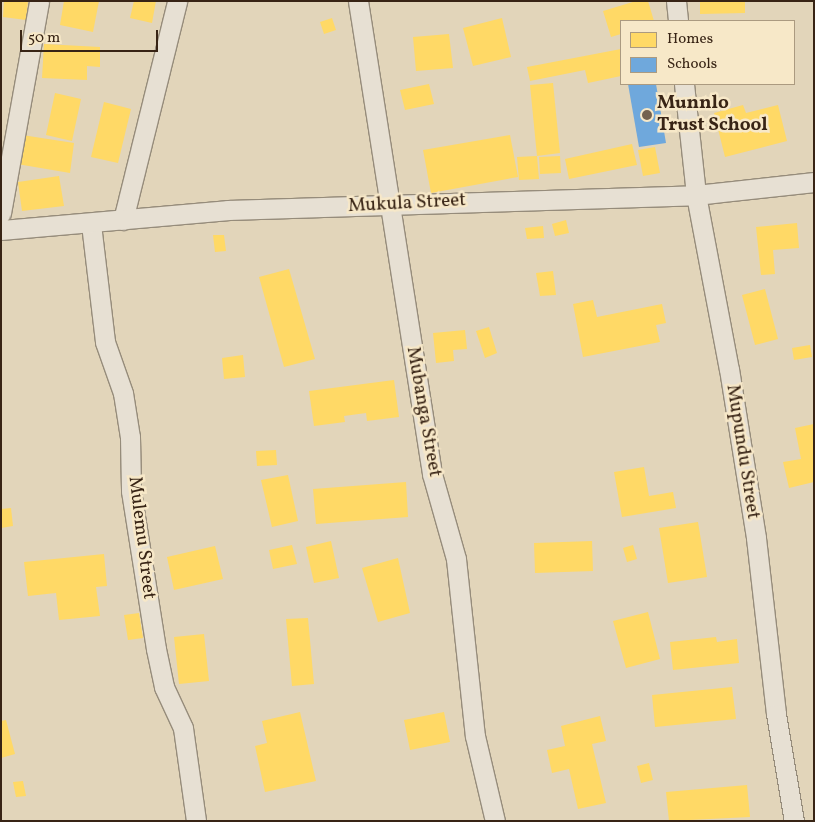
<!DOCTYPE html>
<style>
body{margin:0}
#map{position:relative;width:815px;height:822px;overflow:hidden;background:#e2d5ba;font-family:Vollkorn,serif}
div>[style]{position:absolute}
.homes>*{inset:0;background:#ffd966}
.schools>*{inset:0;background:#6fa8dc}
.roads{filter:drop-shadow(1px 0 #968c7b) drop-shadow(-1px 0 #968c7b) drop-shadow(0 1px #968c7b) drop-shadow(0 -1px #968c7b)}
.street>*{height:19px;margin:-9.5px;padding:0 9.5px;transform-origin:9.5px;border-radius:9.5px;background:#e7e0d3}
.dots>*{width:14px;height:14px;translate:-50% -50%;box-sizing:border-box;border:2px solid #f7e8c8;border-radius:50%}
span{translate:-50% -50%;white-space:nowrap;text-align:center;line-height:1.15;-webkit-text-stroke:5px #f7e8c8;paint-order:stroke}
.poi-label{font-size:19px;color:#382415;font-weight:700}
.left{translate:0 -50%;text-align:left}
.street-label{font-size:19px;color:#382415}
.frame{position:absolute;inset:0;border:2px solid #382415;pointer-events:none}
.legend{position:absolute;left:620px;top:20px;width:175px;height:65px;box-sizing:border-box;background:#f7e8c8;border:1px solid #ab9a80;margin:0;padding:6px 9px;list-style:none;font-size:15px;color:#382415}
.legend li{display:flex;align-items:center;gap:10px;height:25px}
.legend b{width:25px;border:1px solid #ab9a80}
.scale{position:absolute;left:20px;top:30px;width:138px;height:22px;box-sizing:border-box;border:2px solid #382415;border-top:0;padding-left:6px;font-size:15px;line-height:18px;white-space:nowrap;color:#382415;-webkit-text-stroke:4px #f7e8c8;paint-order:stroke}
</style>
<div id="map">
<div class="homes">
<div style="clip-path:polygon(4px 1px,28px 1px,26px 20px,3px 17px)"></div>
<div style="clip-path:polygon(64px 1px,99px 1px,93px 32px,60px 25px)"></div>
<div style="clip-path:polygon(134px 1px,156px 1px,152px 23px,130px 18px)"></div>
<div style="clip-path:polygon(636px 1px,648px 1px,654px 21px,621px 21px,621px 34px,611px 37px,603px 11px)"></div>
<div style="clip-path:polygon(700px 1px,745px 1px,745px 13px,700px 14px)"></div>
<div style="clip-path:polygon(332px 18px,336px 30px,324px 34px,320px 22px)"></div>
<div style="clip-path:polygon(502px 18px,511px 57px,473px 66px,463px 28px)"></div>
<div style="clip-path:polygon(449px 34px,453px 68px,416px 71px,413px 37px)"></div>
<div style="clip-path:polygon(44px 44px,100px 47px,100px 67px,87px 66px,87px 80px,42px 78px)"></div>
<div style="clip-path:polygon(621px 49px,621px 76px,588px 83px,585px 70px,530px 81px,527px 67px)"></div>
<div style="clip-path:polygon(553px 83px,560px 153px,537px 156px,530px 85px)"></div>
<div style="clip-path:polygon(429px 84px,434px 104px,405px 110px,400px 90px)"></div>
<div style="clip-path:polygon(55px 93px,81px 99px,72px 141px,46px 135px)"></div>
<div style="clip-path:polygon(104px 102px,131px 109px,118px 163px,91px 157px)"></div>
<div style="clip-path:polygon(743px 105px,746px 113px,778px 105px,787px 141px,725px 157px,714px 113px)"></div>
<div style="clip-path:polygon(22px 135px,74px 143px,70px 173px,17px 164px)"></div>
<div style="clip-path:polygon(510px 135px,518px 177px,431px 193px,423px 150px)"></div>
<div style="clip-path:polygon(632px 144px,637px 165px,569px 179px,565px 159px)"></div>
<div style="clip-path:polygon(655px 147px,660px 173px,643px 176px,638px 150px)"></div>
<div style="clip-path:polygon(537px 156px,539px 179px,519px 180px,517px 157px)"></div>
<div style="clip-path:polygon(560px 156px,561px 173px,540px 174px,539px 157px)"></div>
<div style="clip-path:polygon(59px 176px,64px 206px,22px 211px,18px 182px)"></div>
<div style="clip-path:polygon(566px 220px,569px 233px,555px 236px,552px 224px)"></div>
<div style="clip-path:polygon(797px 223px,799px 248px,773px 250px,775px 274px,761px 275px,756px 227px)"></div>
<div style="clip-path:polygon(543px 226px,544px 238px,527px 239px,525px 228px)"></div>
<div style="clip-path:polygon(213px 235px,224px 235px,226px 251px,215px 252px)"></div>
<div style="clip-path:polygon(289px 269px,315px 359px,284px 367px,259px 277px)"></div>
<div style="clip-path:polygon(553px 271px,556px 295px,540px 296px,536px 273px)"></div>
<div style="clip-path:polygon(765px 289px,778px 339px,755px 345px,742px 295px)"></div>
<div style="clip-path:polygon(593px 300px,597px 317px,662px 304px,666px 323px,656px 325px,660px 342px,583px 357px,573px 304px)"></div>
<div style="clip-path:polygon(489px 327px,497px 353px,485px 358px,476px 331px)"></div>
<div style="clip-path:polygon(465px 330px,467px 349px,453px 350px,454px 361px,436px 363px,433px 333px)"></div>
<div style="clip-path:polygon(810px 345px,812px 357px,794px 360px,792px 348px)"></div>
<div style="clip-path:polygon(243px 355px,245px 377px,224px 379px,222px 358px)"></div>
<div style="clip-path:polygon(394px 380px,399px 417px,367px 421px,366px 413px,344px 416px,345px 422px,314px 426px,309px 391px)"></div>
<div style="clip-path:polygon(814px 424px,814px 482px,789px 488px,783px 462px,801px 459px,795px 428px)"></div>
<div style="clip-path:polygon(276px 450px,277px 465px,257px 466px,256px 451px)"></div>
<div style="clip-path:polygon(644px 467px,649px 496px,673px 492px,676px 508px,622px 517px,614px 472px)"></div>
<div style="clip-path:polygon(288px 475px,298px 521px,272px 527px,261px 480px)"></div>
<div style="clip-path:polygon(406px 482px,408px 517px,316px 524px,313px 489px)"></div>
<div style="clip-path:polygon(11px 508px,13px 526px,1px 528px,1px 509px)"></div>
<div style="clip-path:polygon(698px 522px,707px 577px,668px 583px,659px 528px)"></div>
<div style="clip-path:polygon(331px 541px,339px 578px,314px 583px,306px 547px)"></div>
<div style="clip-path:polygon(592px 541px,593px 571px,535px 573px,534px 543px)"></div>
<div style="clip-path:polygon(292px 545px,297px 564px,273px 569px,269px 550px)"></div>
<div style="clip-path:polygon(633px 545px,637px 559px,627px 562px,623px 548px)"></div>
<div style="clip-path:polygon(215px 546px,223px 579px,174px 590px,167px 557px)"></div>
<div style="clip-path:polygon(104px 554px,107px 586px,96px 587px,100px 616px,59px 620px,56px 593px,28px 596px,24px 562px)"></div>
<div style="clip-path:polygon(398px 558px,410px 613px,378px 622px,362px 568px)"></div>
<div style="clip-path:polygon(648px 612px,660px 659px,626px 668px,613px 621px)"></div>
<div style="clip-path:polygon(139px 613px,143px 638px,128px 640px,124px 615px)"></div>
<div style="clip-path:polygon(308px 618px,314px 684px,292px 686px,286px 619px)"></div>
<div style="clip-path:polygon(204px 634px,209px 681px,179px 684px,174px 637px)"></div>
<div style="clip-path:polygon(716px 637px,717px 642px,737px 639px,739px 663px,673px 670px,670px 642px)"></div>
<div style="clip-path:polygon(732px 687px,736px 719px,655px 727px,652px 695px)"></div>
<div style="clip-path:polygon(300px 712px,316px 781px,265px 792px,255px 746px,267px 743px,262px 721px)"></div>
<div style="clip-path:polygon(444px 712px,450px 742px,410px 750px,404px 720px)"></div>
<div style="clip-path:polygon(600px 716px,606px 741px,592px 744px,606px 803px,578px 809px,569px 769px,552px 773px,547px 750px,565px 746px,561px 726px)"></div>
<div style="clip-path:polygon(6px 720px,15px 754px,1px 758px,1px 721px)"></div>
<div style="clip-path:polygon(649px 763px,653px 780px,641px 783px,637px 766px)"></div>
<div style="clip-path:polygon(23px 781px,26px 796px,16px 797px,13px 782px)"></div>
<div style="clip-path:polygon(747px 785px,750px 817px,669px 821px,666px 792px)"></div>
</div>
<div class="schools">
<div style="clip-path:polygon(628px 84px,656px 84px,666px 143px,639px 147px)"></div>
</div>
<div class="roads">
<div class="street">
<div style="left:358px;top:1px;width:479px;rotate:81.1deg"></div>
<div style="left:432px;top:474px;width:88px;rotate:74.2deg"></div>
<div style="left:456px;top:559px;width:178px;rotate:83.9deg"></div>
<div style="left:475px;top:736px;width:87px;rotate:76.8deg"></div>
<div style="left:676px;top:1px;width:20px;rotate:84deg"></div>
<div style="left:684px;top:84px;width:112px;rotate:83.8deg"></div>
<div style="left:696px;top:195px;width:177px;rotate:79.3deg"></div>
<div style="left:729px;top:369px;width:171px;rotate:80.9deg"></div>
<div style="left:756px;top:538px;width:177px;rotate:83.5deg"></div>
<div style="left:776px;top:714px;width:109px;rotate:80.5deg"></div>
<div style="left:1px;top:213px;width:215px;rotate:-79.8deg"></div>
<div style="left:123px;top:220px;width:226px;rotate:-76.1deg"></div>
<div style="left:91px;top:224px;width:119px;rotate:83.2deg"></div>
<div style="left:105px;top:342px;width:54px;rotate:70.6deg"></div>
<div style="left:123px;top:393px;width:45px;rotate:81deg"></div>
<div style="left:130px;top:437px;width:54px;rotate:88.9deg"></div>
<div style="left:131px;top:491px;width:160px;rotate:81deg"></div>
<div style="left:156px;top:649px;width:39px;rotate:78deg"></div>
<div style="left:164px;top:687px;width:45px;rotate:65.1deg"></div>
<div style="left:183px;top:728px;width:94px;rotate:82deg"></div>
<div style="left:1px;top:230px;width:228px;rotate:-5deg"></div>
<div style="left:228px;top:210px;width:468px;rotate:-1.8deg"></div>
<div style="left:696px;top:195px;width:119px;rotate:-6.3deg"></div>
</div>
</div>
<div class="dots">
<div style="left:647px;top:115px;background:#74624f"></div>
</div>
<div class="poi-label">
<span class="left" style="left:657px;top:115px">Munnlo<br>Trust School</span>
</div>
<div class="street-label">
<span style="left:407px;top:204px;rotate:-3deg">Mukula Street</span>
<span style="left:423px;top:412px;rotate:80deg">Mubanga Street</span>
<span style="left:742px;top:452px;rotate:81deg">Mupundu Street</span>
<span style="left:141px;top:538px;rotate:83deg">Mulemu Street</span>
</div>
<div class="frame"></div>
<ul class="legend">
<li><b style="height:14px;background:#ffd966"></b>Homes</li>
<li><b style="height:14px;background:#6fa8dc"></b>Schools</li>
</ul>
<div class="scale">50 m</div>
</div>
